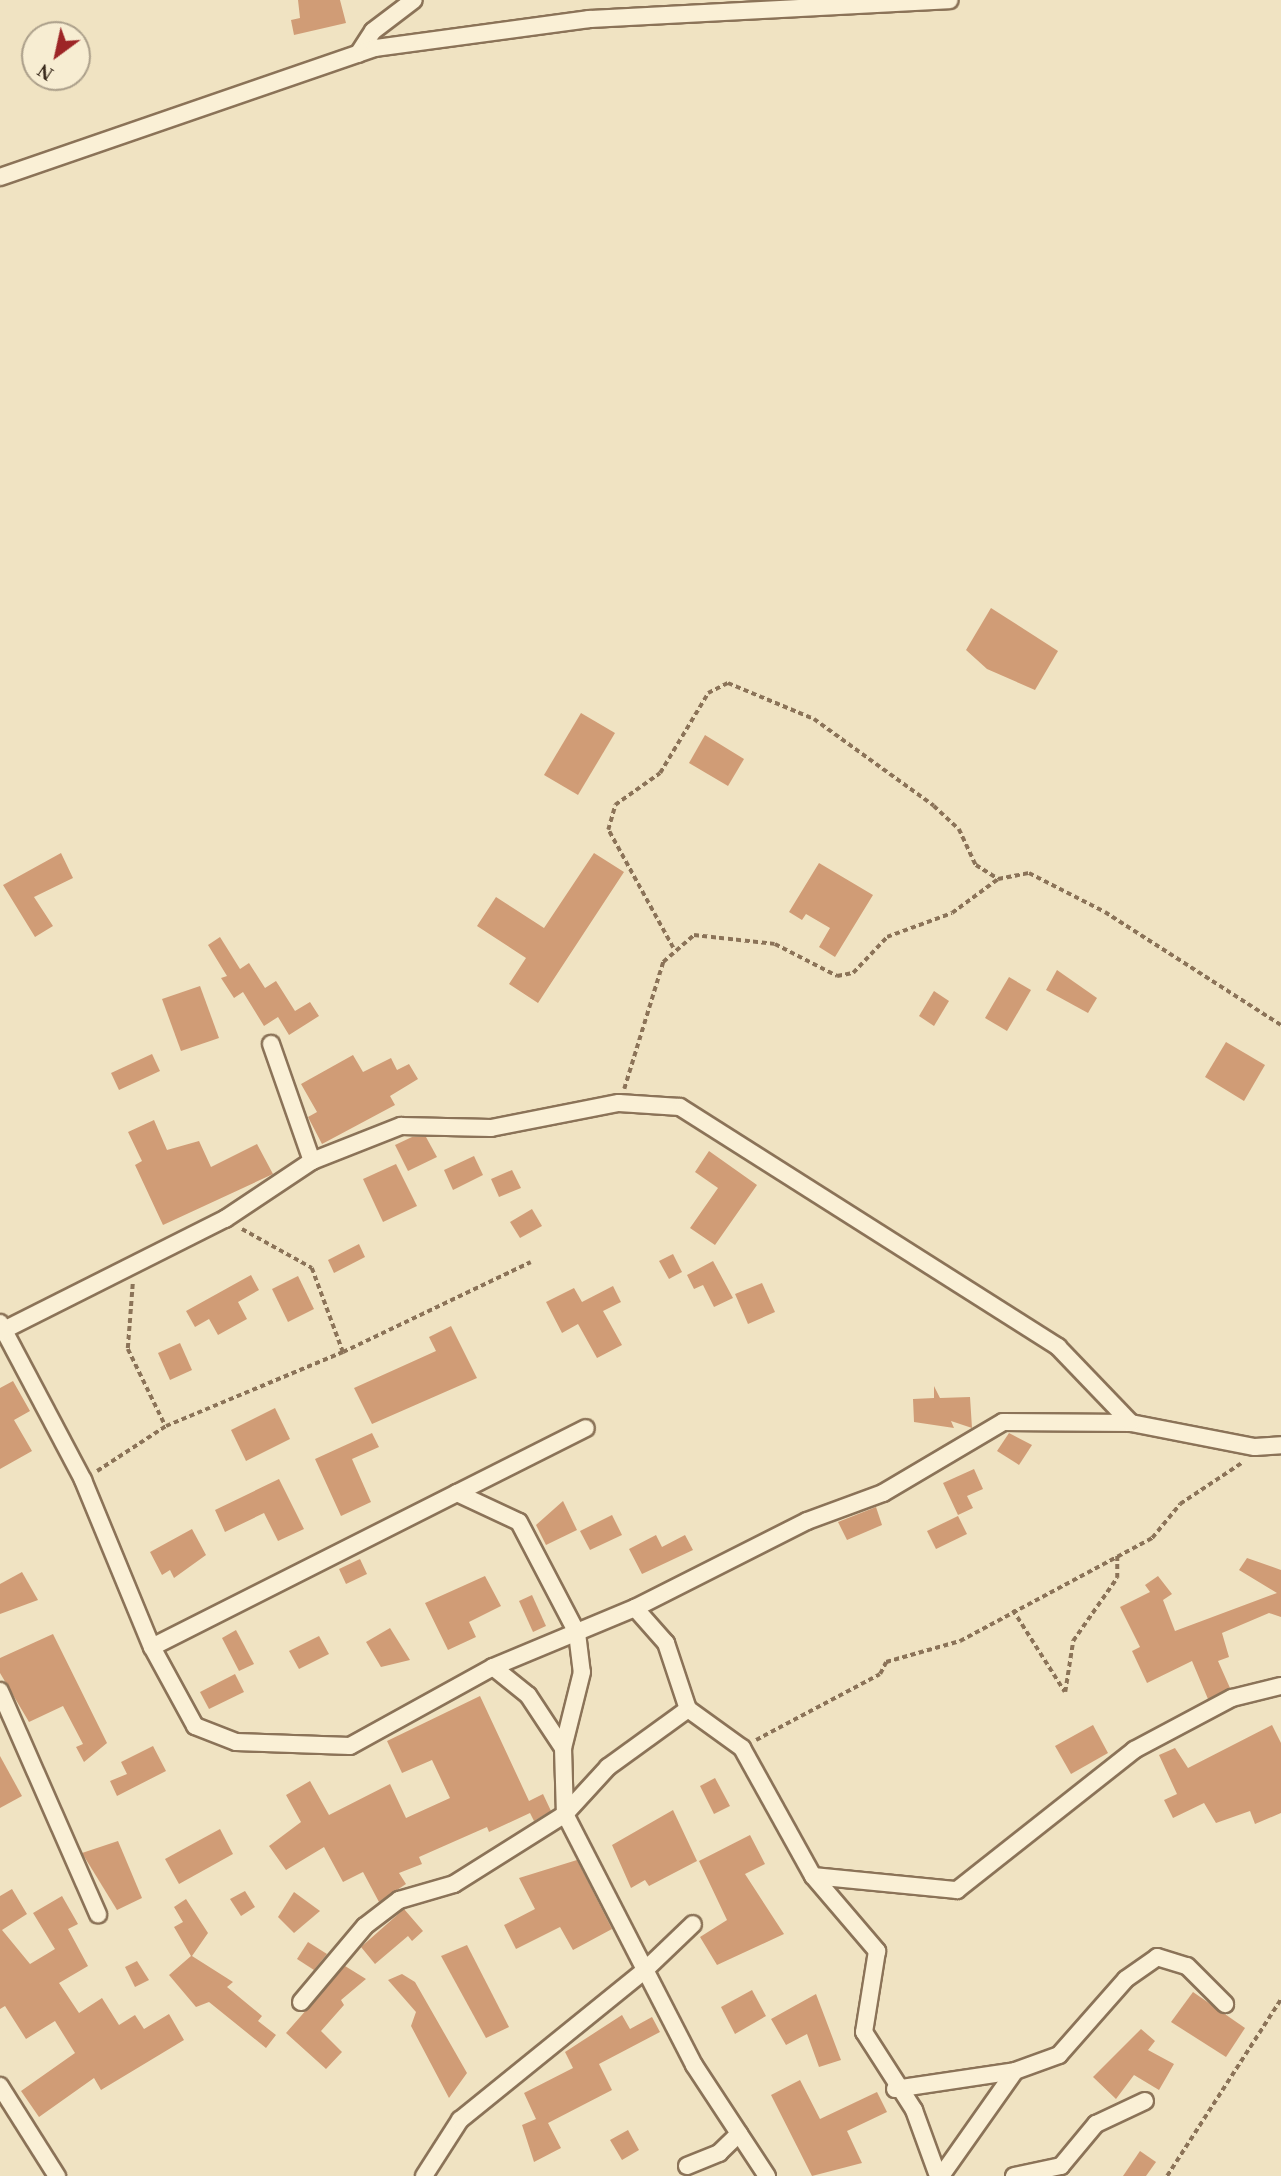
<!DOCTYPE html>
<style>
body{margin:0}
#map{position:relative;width:1281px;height:2176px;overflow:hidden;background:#f0e3c2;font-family:Georgia,serif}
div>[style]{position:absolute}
.building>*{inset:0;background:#d09c76}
.path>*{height:3.5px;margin-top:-1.75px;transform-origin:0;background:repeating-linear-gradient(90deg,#8b7358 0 5px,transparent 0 8.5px)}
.roads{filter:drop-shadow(2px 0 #8b7358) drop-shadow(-2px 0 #8b7358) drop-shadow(0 2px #8b7358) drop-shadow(0 -2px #8b7358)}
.street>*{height:16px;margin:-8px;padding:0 8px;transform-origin:8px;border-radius:8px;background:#faf0d6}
span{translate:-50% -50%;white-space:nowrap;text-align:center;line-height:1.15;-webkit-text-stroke:5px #f7edd2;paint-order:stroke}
.north{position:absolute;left:21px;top:21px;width:70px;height:70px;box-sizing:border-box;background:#f7edd2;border:2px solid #ab9f8a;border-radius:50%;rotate:213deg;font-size:19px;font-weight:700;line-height:28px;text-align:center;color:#3a2b1d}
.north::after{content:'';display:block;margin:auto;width:24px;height:32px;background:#9d2526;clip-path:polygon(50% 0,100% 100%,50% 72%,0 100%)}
</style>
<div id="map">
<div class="building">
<div style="clip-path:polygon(298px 0,340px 0,346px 23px,294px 35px,291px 20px,300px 18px)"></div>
<div style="clip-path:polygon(991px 608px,1058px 651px,1035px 690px,987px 669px,966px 650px)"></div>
<div style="clip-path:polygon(581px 713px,615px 733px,578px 795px,544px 775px)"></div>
<div style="clip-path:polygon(705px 735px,744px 759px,728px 786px,689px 763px)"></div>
<div style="clip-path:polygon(61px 853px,73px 878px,34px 897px,53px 926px,35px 937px,3px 885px)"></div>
<div style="clip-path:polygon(594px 853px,624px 872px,538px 1003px,509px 984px,526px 958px,477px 926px,496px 897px,544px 928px)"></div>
<div style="clip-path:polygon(819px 863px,873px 895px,835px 957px,819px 947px,830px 928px,806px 914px,802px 920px,789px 912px)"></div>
<div style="clip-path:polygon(220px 937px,240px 969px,249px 963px,265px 988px,276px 981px,295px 1011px,310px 1002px,319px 1016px,289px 1035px,278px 1017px,264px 1026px,243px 992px,234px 998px,221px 978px,227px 976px,208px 945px)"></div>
<div style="clip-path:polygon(1057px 970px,1097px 998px,1088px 1013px,1046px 990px)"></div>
<div style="clip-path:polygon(1009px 977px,1031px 990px,1007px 1031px,985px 1018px)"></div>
<div style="clip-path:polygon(200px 986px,219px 1038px,181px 1051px,162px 999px)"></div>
<div style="clip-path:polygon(934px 991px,949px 1001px,934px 1026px,919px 1016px)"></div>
<div style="clip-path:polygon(1226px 1042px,1265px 1065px,1244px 1101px,1205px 1077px)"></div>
<div style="clip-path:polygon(152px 1054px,160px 1071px,119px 1090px,111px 1073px)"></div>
<div style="clip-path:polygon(353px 1055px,363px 1072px,391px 1058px,397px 1070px,409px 1064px,418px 1079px,390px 1096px,395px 1105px,322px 1144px,308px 1117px,317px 1112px,301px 1084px)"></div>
<div style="clip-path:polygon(154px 1120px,167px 1150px,199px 1141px,211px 1167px,257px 1144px,273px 1174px,163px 1225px,135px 1165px,142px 1161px,128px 1132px)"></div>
<div style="clip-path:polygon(412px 1137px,426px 1137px,437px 1157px,408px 1171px,395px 1145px)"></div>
<div style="clip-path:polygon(709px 1151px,757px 1185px,715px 1245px,690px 1228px,718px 1188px,695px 1172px)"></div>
<div style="clip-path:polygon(474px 1156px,483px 1175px,453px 1190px,444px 1170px)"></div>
<div style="clip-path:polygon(396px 1164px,417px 1206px,383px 1222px,363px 1179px)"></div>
<div style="clip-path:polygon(512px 1170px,521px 1188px,499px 1197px,491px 1179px)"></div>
<div style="clip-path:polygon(532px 1209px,542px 1226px,520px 1238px,510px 1222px)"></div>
<div style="clip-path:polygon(359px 1244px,365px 1257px,334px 1273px,328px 1260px)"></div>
<div style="clip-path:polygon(673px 1254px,682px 1272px,669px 1279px,659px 1261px)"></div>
<div style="clip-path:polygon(713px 1261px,733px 1298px,714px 1307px,703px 1285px,694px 1289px,687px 1275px)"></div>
<div style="clip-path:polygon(251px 1275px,259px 1290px,238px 1302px,247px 1319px,218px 1335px,209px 1319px,195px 1327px,186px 1311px)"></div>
<div style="clip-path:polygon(298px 1276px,314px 1309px,288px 1322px,272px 1289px)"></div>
<div style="clip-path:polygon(762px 1283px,775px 1312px,748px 1324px,735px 1294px)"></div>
<div style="clip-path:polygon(613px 1286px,621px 1302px,603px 1311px,622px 1345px,597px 1358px,578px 1324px,562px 1333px,546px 1302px,574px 1288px,582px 1302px)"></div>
<div style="clip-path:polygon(451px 1326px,477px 1378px,372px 1424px,354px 1388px,436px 1351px,429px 1337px)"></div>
<div style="clip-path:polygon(180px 1343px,192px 1370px,170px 1380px,158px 1353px)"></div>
<div style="clip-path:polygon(13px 1381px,30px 1411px,14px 1420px,32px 1451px,0 1469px,0 1388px)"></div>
<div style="clip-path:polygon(934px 1386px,940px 1398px,970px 1397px,972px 1428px,951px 1421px,954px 1428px,914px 1422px,913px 1399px,934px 1398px)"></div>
<div style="clip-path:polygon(275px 1408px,290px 1439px,246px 1461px,231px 1430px)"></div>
<div style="clip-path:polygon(372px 1433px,379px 1447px,352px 1459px,371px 1502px,341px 1516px,315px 1459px)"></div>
<div style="clip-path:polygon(1009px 1433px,1032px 1445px,1019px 1465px,997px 1451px)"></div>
<div style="clip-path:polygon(974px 1469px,983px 1489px,967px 1496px,973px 1508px,958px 1515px,943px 1483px)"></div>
<div style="clip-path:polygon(279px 1479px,304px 1529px,278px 1541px,264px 1513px,225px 1532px,215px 1510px)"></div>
<div style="clip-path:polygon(563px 1501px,577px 1530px,546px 1545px,536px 1525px)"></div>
<div style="clip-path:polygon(876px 1507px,882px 1525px,847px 1540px,838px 1522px)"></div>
<div style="clip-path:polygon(612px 1515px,622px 1535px,590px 1550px,580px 1531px)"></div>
<div style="clip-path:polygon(958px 1516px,967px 1534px,936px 1549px,927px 1531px)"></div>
<div style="clip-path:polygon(192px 1529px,206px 1555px,174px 1578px,170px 1570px,162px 1575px,150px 1552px)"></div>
<div style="clip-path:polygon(656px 1535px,662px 1547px,685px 1535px,693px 1550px,642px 1574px,629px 1549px)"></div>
<div style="clip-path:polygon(1247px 1558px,1281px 1570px,1281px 1617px,1269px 1613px,1222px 1633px,1229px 1657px,1218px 1661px,1230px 1688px,1208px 1699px,1192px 1661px,1147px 1683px,1132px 1651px,1140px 1647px,1120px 1607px,1150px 1592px,1145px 1585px,1158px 1576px,1172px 1594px,1163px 1600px,1175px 1631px,1277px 1593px,1239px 1570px)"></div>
<div style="clip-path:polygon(360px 1559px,367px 1574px,346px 1584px,339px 1569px)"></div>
<div style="clip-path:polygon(22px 1572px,38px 1600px,0 1614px,0 1584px)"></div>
<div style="clip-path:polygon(485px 1576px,501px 1606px,469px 1622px,476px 1637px,448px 1650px,425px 1603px)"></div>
<div style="clip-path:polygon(532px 1595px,546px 1626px,533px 1632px,519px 1601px)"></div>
<div style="clip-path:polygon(390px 1628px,410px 1660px,381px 1667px,366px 1642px)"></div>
<div style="clip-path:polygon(236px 1630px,254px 1664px,239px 1671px,222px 1638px)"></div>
<div style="clip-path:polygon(53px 1634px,107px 1743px,84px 1762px,76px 1747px,83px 1744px,63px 1706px,29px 1722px,0 1673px,0 1658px)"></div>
<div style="clip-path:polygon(319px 1636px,329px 1654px,299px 1669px,289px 1651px)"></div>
<div style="clip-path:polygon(235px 1674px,244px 1692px,209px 1709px,200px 1692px)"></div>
<div style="clip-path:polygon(480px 1696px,529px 1801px,543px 1794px,551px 1811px,534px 1821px,530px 1813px,489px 1832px,487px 1827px,419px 1857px,422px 1864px,399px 1873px,406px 1884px,379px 1902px,363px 1872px,343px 1882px,324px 1847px,286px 1870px,269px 1846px,301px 1822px,286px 1795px,310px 1781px,329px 1815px,390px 1784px,406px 1818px,450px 1798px,432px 1760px,402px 1773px,387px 1741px)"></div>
<div style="clip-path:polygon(1093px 1725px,1108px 1753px,1071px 1774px,1055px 1746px)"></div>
<div style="clip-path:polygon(1272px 1725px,1281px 1743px,1281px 1813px,1255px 1824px,1250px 1811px,1216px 1823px,1204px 1803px,1173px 1818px,1164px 1800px,1177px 1794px,1159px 1755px,1175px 1748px,1188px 1768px)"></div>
<div style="clip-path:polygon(153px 1746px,166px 1771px,117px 1796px,110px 1781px,127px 1774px,121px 1762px)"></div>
<div style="clip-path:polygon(0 1756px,22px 1796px,0 1808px)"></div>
<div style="clip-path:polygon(715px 1778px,730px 1806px,714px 1814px,700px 1786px)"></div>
<div style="clip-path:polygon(673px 1810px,697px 1861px,649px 1886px,645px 1880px,631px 1888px,612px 1845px)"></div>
<div style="clip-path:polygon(220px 1829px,233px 1854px,179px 1884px,165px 1859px)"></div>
<div style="clip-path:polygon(750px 1835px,765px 1864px,745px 1874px,784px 1934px,717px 1965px,700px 1937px,727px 1920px,699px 1861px)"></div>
<div style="clip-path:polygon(118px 1841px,142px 1898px,117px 1910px,82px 1853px)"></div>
<div style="clip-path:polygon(577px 1860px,612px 1929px,573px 1950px,560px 1927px,516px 1949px,504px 1925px,535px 1909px,519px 1878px)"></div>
<div style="clip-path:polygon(12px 1889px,27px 1914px,2px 1930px,30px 1964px,55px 1949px,33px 1913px,62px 1896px,78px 1924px,68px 1929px,88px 1966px,59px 1983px,79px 2013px,102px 1998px,119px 2025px,135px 2015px,144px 2029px,169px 2014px,184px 2040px,101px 2090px,94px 2078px,39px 2117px,21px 2091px,75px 2053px,55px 2021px,26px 2039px,5px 2006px,0 2009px,0 1896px)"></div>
<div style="clip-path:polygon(245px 1891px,255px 1907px,241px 1916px,230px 1899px)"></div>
<div style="clip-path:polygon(294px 1892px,320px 1911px,294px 1933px,278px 1917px)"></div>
<div style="clip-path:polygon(186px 1899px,208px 1933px,192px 1956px,233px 1982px,227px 1987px,262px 2016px,258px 2021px,276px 2035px,266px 2048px,209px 2002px,196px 2007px,169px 1975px,191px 1956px,174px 1927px,183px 1922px,174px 1907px)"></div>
<div style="clip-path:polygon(404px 1909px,423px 1931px,412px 1941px,408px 1936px,375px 1964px,361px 1947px)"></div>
<div style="clip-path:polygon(308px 1942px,327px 1954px,314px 1970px,297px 1959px)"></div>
<div style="clip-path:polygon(467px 1945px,509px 2027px,486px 2038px,441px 1956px)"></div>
<div style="clip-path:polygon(137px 1961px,149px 1980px,135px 1987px,125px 1967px)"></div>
<div style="clip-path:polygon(345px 1966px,366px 1979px,341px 2000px,344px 2005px,321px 2031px,342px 2052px,326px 2069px,286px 2033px)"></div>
<div style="clip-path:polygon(402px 1974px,415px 1982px,467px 2073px,449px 2098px,411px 2026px,416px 2012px,388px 1980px)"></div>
<div style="clip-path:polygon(752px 1990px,766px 2016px,735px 2034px,721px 2007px)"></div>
<div style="clip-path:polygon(1193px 1992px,1245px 2028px,1226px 2057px,1171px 2022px)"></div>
<div style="clip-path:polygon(816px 1994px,841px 2060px,819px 2067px,807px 2034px,786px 2045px,771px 2019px)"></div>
<div style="clip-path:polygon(622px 2015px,630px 2029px,652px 2017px,660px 2032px,599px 2064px,612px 2090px,548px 2123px,561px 2148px,534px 2162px,522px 2125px,536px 2119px,524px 2093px,573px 2068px,565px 2052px)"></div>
<div style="clip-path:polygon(1141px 2029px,1155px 2041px,1148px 2050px,1174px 2064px,1159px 2090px,1134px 2075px,1116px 2099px,1093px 2077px)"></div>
<div style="clip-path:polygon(800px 2080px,820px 2119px,877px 2092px,887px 2112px,847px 2131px,862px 2163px,812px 2176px,771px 2095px)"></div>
<div style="clip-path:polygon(628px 2130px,639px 2150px,622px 2160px,610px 2140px)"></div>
<div style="clip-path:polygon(1140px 2151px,1156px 2162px,1146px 2176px,1123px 2176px)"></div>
</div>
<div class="path">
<div style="left:673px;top:948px;width:135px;rotate:-118.8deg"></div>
<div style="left:608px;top:830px;width:26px;rotate:-74deg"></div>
<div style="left:615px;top:805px;width:55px;rotate:-35.4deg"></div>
<div style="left:660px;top:773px;width:93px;rotate:-59deg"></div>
<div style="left:708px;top:693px;width:22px;rotate:-27deg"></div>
<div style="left:728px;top:683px;width:93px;rotate:22.7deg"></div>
<div style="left:814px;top:719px;width:148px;rotate:35.9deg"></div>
<div style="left:934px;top:806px;width:34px;rotate:43deg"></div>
<div style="left:959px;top:829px;width:40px;rotate:65deg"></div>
<div style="left:976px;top:865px;width:26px;rotate:32deg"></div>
<div style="left:624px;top:1089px;width:133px;rotate:-72.9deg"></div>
<div style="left:663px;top:962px;width:41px;rotate:-41.1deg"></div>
<div style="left:694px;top:935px;width:81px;rotate:6.3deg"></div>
<div style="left:775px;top:944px;width:70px;rotate:27.3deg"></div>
<div style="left:837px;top:976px;width:16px;rotate:-11deg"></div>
<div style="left:853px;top:973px;width:50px;rotate:-46.6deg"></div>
<div style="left:887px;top:937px;width:69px;rotate:-20.3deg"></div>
<div style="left:952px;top:913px;width:57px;rotate:-36.5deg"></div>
<div style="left:998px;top:879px;width:32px;rotate:-11deg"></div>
<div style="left:1029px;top:873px;width:85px;rotate:27.2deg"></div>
<div style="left:1105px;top:912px;width:209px;rotate:32.7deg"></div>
<div style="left:242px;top:1229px;width:80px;rotate:29.1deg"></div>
<div style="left:312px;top:1268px;width:90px;rotate:69.7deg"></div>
<div style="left:133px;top:1284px;width:65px;rotate:94.4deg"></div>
<div style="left:128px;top:1349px;width:85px;rotate:64deg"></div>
<div style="left:97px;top:1471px;width:82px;rotate:-33.1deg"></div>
<div style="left:166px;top:1426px;width:192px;rotate:-22.7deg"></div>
<div style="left:343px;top:1352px;width:208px;rotate:-25.6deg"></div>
<div style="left:1013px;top:1610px;width:97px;rotate:57.6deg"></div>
<div style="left:1065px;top:1692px;width:52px;rotate:-81.1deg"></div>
<div style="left:1073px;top:1641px;width:77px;rotate:-55.1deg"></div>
<div style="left:1117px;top:1578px;width:25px;rotate:-90deg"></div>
<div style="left:756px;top:1740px;width:140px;rotate:-28deg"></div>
<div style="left:880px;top:1674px;width:13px;rotate:-63deg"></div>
<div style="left:886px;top:1662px;width:77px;rotate:-15.8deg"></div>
<div style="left:960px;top:1641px;width:218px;rotate:-28.2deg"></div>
<div style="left:1152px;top:1538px;width:44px;rotate:-50.5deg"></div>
<div style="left:1180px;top:1504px;width:76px;rotate:-33.7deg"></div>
<div style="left:1167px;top:2176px;width:211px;rotate:-57.2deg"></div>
</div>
<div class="roads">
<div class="street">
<div style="left:358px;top:54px;width:27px;rotate:-57deg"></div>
<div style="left:373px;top:31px;width:51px;rotate:-37.1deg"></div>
<div style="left:0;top:177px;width:397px;rotate:-19deg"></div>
<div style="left:375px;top:48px;width:216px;rotate:-7.7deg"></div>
<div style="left:589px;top:19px;width:361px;rotate:-3deg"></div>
<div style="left:271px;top:1044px;width:124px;rotate:70.7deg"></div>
<div style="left:0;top:1323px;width:178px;rotate:62.1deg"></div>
<div style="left:83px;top:1480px;width:181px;rotate:67.6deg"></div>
<div style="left:152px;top:1647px;width:90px;rotate:61.4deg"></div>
<div style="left:195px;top:1726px;width:44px;rotate:21.3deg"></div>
<div style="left:236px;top:1742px;width:114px;rotate:2deg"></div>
<div style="left:350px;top:1746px;width:163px;rotate:-28.9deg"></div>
<div style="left:493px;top:1667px;width:154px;rotate:-22.6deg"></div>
<div style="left:635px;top:1608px;width:193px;rotate:-26.8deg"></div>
<div style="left:807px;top:1521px;width:81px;rotate:-20.2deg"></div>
<div style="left:883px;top:1493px;width:139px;rotate:-30.6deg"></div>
<div style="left:1003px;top:1422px;width:128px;rotate:0.4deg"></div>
<div style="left:1131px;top:1423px;width:126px;rotate:11deg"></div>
<div style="left:1255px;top:1447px;width:26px;rotate:-4deg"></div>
<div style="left:0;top:1332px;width:252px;rotate:-26.7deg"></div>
<div style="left:225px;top:1219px;width:105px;rotate:-33.7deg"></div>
<div style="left:312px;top:1161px;width:96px;rotate:-21.5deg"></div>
<div style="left:401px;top:1126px;width:90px;rotate:1.3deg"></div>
<div style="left:491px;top:1128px;width:130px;rotate:-11.1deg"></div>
<div style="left:619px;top:1103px;width:61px;rotate:3.8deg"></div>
<div style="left:680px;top:1107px;width:448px;rotate:32.4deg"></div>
<div style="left:1058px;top:1347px;width:105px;rotate:46.2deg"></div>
<div style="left:457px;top:1493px;width:144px;rotate:-26.7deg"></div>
<div style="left:635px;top:1608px;width:47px;rotate:48.5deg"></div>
<div style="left:666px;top:1643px;width:70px;rotate:71.6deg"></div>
<div style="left:688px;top:1709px;width:67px;rotate:35.8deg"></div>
<div style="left:742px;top:1748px;width:146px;rotate:61deg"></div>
<div style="left:813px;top:1876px;width:99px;rotate:49.5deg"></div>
<div style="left:877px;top:1951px;width:82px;rotate:99.1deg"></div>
<div style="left:864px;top:2032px;width:93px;rotate:57.3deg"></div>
<div style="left:914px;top:2110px;width:70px;rotate:70deg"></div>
<div style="left:152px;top:1647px;width:342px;rotate:-26.8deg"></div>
<div style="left:457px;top:1493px;width:68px;rotate:25.1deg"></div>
<div style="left:519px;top:1522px;width:125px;rotate:62.4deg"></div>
<div style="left:577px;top:1633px;width:39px;rotate:83deg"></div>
<div style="left:582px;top:1672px;width:78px;rotate:104deg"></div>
<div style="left:493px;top:1667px;width:45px;rotate:38.7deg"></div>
<div style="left:528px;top:1695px;width:64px;rotate:56.6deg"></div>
<div style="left:563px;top:1748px;width:66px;rotate:88.3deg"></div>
<div style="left:565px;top:1814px;width:282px;rotate:62.8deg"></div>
<div style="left:694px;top:2065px;width:133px;rotate:56.7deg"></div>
<div style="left:0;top:1691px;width:244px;rotate:66.3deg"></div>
<div style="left:813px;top:1876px;width:145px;rotate:5.6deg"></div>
<div style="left:957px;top:1890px;width:226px;rotate:-38.3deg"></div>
<div style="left:1134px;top:1750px;width:111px;rotate:-28deg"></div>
<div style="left:1232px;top:1698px;width:50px;rotate:-13.8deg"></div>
<div style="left:301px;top:2002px;width:99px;rotate:-49.9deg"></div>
<div style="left:365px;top:1926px;width:43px;rotate:-37.4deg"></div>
<div style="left:399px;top:1900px;width:57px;rotate:-16.2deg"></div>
<div style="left:454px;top:1884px;width:131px;rotate:-32.2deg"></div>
<div style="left:565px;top:1814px;width:64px;rotate:-47.5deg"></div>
<div style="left:608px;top:1767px;width:99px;rotate:-35.9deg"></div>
<div style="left:0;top:2086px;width:107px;rotate:57.7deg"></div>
<div style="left:895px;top:2089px;width:121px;rotate:-8.5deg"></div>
<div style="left:1015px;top:2071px;width:47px;rotate:-20deg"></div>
<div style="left:1059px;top:2055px;width:101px;rotate:-48.6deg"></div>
<div style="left:1126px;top:1979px;width:38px;rotate:-35deg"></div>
<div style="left:1157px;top:1957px;width:31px;rotate:17deg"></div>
<div style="left:1187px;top:1966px;width:54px;rotate:45deg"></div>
<div style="left:687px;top:2166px;width:35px;rotate:-22deg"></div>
<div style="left:719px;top:2153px;width:28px;rotate:-44deg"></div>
<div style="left:424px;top:2176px;width:67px;rotate:-57.3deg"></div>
<div style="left:460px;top:2120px;width:235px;rotate:-39deg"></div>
<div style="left:643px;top:1972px;width:69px;rotate:-43.8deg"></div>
<div style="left:941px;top:2176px;width:128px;rotate:-54.8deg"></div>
<div style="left:1014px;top:2176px;width:48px;rotate:-12deg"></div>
<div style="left:1061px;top:2166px;width:55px;rotate:-50.2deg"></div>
<div style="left:1096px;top:2124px;width:54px;rotate:-25.1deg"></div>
</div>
</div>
<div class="north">N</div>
</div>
